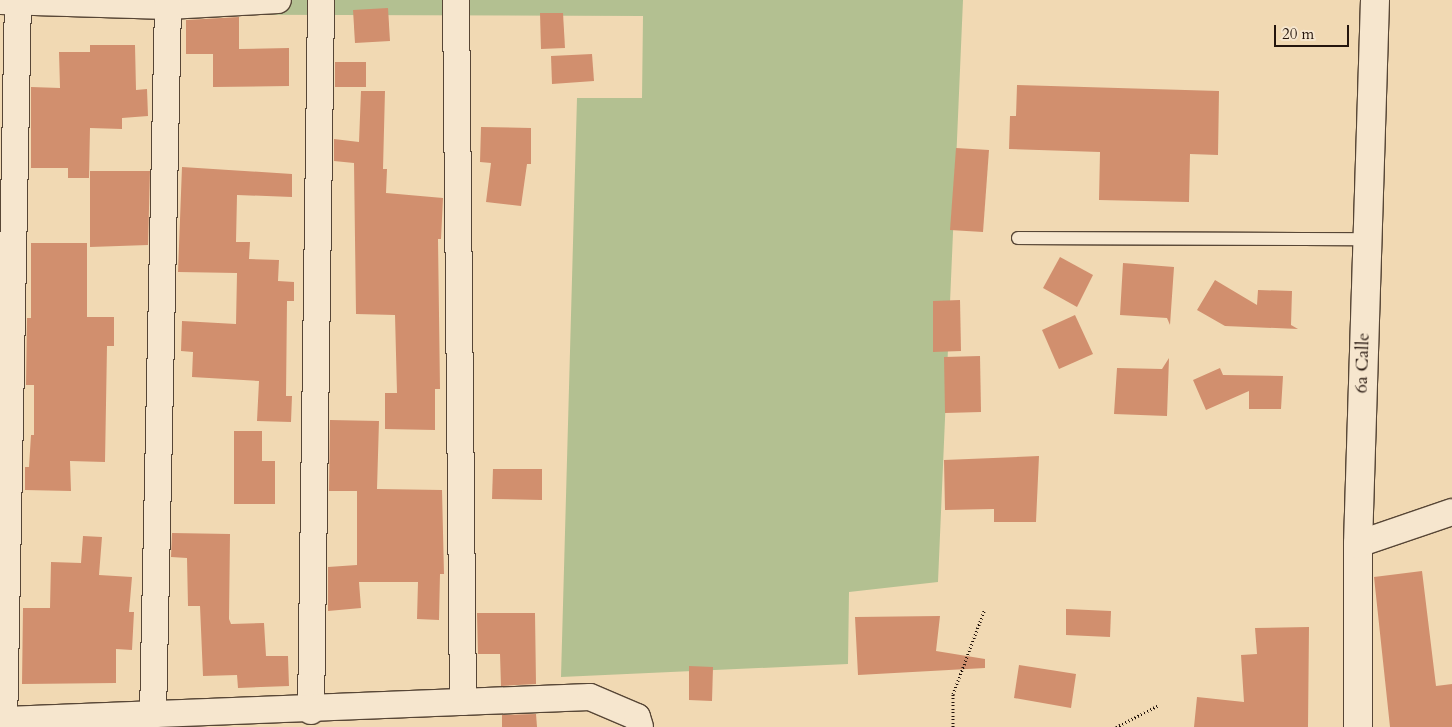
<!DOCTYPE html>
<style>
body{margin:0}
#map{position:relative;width:1452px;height:727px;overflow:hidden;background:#f1d9b3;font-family:Cardo,serif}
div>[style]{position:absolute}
.green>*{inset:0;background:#b3c091}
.building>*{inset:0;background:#d18f6e}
.path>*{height:3px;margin-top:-1.5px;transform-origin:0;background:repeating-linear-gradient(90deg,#24150d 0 1px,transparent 0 3.5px)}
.roads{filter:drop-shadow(1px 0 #574636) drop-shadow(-1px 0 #574636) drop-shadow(0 1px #574636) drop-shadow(0 -1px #574636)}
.lane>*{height:12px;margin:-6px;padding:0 6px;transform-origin:6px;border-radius:6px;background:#f6e6ce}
.street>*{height:26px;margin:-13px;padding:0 13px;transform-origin:13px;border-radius:13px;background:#f6e6ce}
.secondary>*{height:28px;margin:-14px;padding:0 14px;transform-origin:14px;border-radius:14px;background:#f6e6ce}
span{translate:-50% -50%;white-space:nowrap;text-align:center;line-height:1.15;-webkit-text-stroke:4.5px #f6e6ce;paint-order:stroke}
.street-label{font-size:18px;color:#24150d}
.scale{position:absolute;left:1274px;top:25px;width:75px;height:22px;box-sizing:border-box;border:2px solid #24150d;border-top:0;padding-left:6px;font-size:15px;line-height:18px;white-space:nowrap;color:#24150d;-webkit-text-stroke:4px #f6e6ce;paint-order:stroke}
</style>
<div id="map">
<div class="green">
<div style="clip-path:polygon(0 0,963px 0,938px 582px,849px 592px,848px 664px,561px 677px,577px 98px,642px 98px,643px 16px,0 14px)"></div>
</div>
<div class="building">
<div style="clip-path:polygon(388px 8px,390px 41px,355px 43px,353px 10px)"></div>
<div style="clip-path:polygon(540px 13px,563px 13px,565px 48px,541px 49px)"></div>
<div style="clip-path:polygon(239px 17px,239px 49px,289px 48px,289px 86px,213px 87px,213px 54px,186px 54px,186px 20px)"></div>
<div style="clip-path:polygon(90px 45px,135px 45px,136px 90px,147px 89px,148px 116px,122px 118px,122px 129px,90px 128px,89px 178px,68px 178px,68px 168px,31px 168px,31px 87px,60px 88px,59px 52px,90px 52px)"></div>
<div style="clip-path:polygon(592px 54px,594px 81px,552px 84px,551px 56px)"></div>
<div style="clip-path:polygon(335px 62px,366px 62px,366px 87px,335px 87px)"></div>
<div style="clip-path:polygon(1017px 85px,1219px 91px,1218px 155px,1190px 154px,1189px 202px,1099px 200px,1100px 152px,1009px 149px,1010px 116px,1016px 116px)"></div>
<div style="clip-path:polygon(361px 91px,385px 91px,383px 169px,387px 169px,386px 193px,443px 198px,441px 239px,438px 239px,440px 389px,435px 389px,435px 430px,385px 429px,385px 393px,397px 393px,395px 315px,356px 314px,354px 163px,334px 161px,334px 139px,359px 142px)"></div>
<div style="clip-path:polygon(481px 127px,531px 128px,531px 164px,527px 164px,521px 206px,486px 202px,491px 163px,480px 162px)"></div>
<div style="clip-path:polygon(956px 148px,989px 150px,983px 232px,950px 230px)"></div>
<div style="clip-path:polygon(182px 167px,292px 174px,292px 197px,237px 195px,236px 242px,250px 242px,249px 259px,279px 260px,278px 281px,294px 282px,294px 301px,287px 301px,286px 396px,292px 396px,291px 422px,257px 421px,259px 381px,192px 377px,193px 352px,181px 351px,182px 321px,236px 324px,237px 273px,178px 272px)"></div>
<div style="clip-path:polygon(90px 171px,150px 171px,148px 245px,90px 247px)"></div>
<div style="clip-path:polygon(31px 243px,87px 243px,87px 317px,114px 317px,114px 346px,107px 346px,105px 462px,70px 461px,71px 491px,25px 490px,25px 467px,29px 467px,31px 435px,34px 435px,34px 385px,26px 385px,27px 318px,31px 318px)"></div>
<div style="clip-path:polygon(1060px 257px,1093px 275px,1077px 307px,1043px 288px)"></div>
<div style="clip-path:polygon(1123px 263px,1174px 267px,1170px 325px,1167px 318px,1120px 315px)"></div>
<div style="clip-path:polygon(1215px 280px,1257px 305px,1258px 290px,1292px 291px,1291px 325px,1298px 329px,1225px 326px,1197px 310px)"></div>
<div style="clip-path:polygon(960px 300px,961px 351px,933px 352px,933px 301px)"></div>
<div style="clip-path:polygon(1075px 315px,1093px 354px,1059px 369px,1042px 330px)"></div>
<div style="clip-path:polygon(980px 356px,981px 412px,945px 413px,944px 357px)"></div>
<div style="clip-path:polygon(1169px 358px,1167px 416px,1114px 414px,1117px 368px,1162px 369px)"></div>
<div style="clip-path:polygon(1220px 368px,1223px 375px,1283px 376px,1281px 409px,1249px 409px,1249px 391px,1206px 410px,1193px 380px)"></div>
<div style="clip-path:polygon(330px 420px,379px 421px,377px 489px,442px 490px,444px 574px,440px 574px,439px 620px,417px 619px,418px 582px,359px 582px,361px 608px,328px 611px,328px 567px,357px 565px,357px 491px,329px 491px)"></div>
<div style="clip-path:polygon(234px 431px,262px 431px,262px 461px,275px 461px,275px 504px,234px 504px)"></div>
<div style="clip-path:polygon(1039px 456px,1036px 522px,994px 522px,994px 509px,945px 510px,944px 460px)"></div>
<div style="clip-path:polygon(493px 469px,542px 469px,542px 500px,492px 499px)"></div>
<div style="clip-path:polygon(172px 533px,230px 534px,229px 619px,231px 624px,264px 623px,266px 656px,288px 656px,289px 686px,238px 688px,237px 675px,203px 676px,200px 606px,188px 606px,187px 558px,171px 557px)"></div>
<div style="clip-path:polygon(83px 536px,102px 537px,99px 575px,132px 577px,129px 612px,134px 612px,132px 650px,116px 649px,116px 683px,22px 684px,23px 608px,50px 608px,51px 562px,81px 563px)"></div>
<div style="clip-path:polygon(1422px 571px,1436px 686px,1452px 684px,1452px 727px,1390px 727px,1374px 577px)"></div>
<div style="clip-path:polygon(1066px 609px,1111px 611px,1110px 637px,1066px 635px)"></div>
<div style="clip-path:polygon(477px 613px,535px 613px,536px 684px,501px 686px,500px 654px,478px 654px)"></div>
<div style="clip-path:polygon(940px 616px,936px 651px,985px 659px,985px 668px,858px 675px,855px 617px)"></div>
<div style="clip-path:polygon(1309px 627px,1308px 727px,1194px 727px,1197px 697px,1244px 702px,1241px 655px,1257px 654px,1255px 628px)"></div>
<div style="clip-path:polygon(1019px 665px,1076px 674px,1071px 708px,1014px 698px)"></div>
<div style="clip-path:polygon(689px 666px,713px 667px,712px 701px,689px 700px)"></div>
<div style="clip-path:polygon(536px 714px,537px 727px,502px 727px,502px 715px)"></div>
</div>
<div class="path">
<div style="left:953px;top:727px;width:33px;rotate:-90deg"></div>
<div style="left:953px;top:694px;width:89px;rotate:-69.5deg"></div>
<div style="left:1116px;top:727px;width:48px;rotate:-27.1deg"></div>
</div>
<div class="roads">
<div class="lane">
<div style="left:1018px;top:238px;width:349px;rotate:0.2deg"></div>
</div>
<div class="street">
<div style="left:456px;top:0;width:702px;rotate:89.43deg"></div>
<div style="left:1px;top:1px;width:167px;rotate:1.7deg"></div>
<div style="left:168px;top:6px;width:110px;rotate:-3.1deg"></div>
<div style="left:1358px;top:544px;width:99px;rotate:-18.8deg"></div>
<div style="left:311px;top:711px;width:711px;rotate:-89.19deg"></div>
<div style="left:153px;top:715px;width:709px;rotate:-88.79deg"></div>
<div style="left:6px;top:720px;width:584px;rotate:-2.26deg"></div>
<div style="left:590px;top:697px;width:51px;rotate:23.1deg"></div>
<div style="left:637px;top:717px;width:10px;rotate:73deg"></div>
<div style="left:4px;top:727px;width:726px;rotate:-88.9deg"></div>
</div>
<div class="secondary">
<div style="left:1358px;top:727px;width:183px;rotate:-90deg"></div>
<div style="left:1358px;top:544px;width:544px;rotate:-88.21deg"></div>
</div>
</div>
<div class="street-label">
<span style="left:1363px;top:363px;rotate:-88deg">6a Calle</span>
</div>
<div class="scale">20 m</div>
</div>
